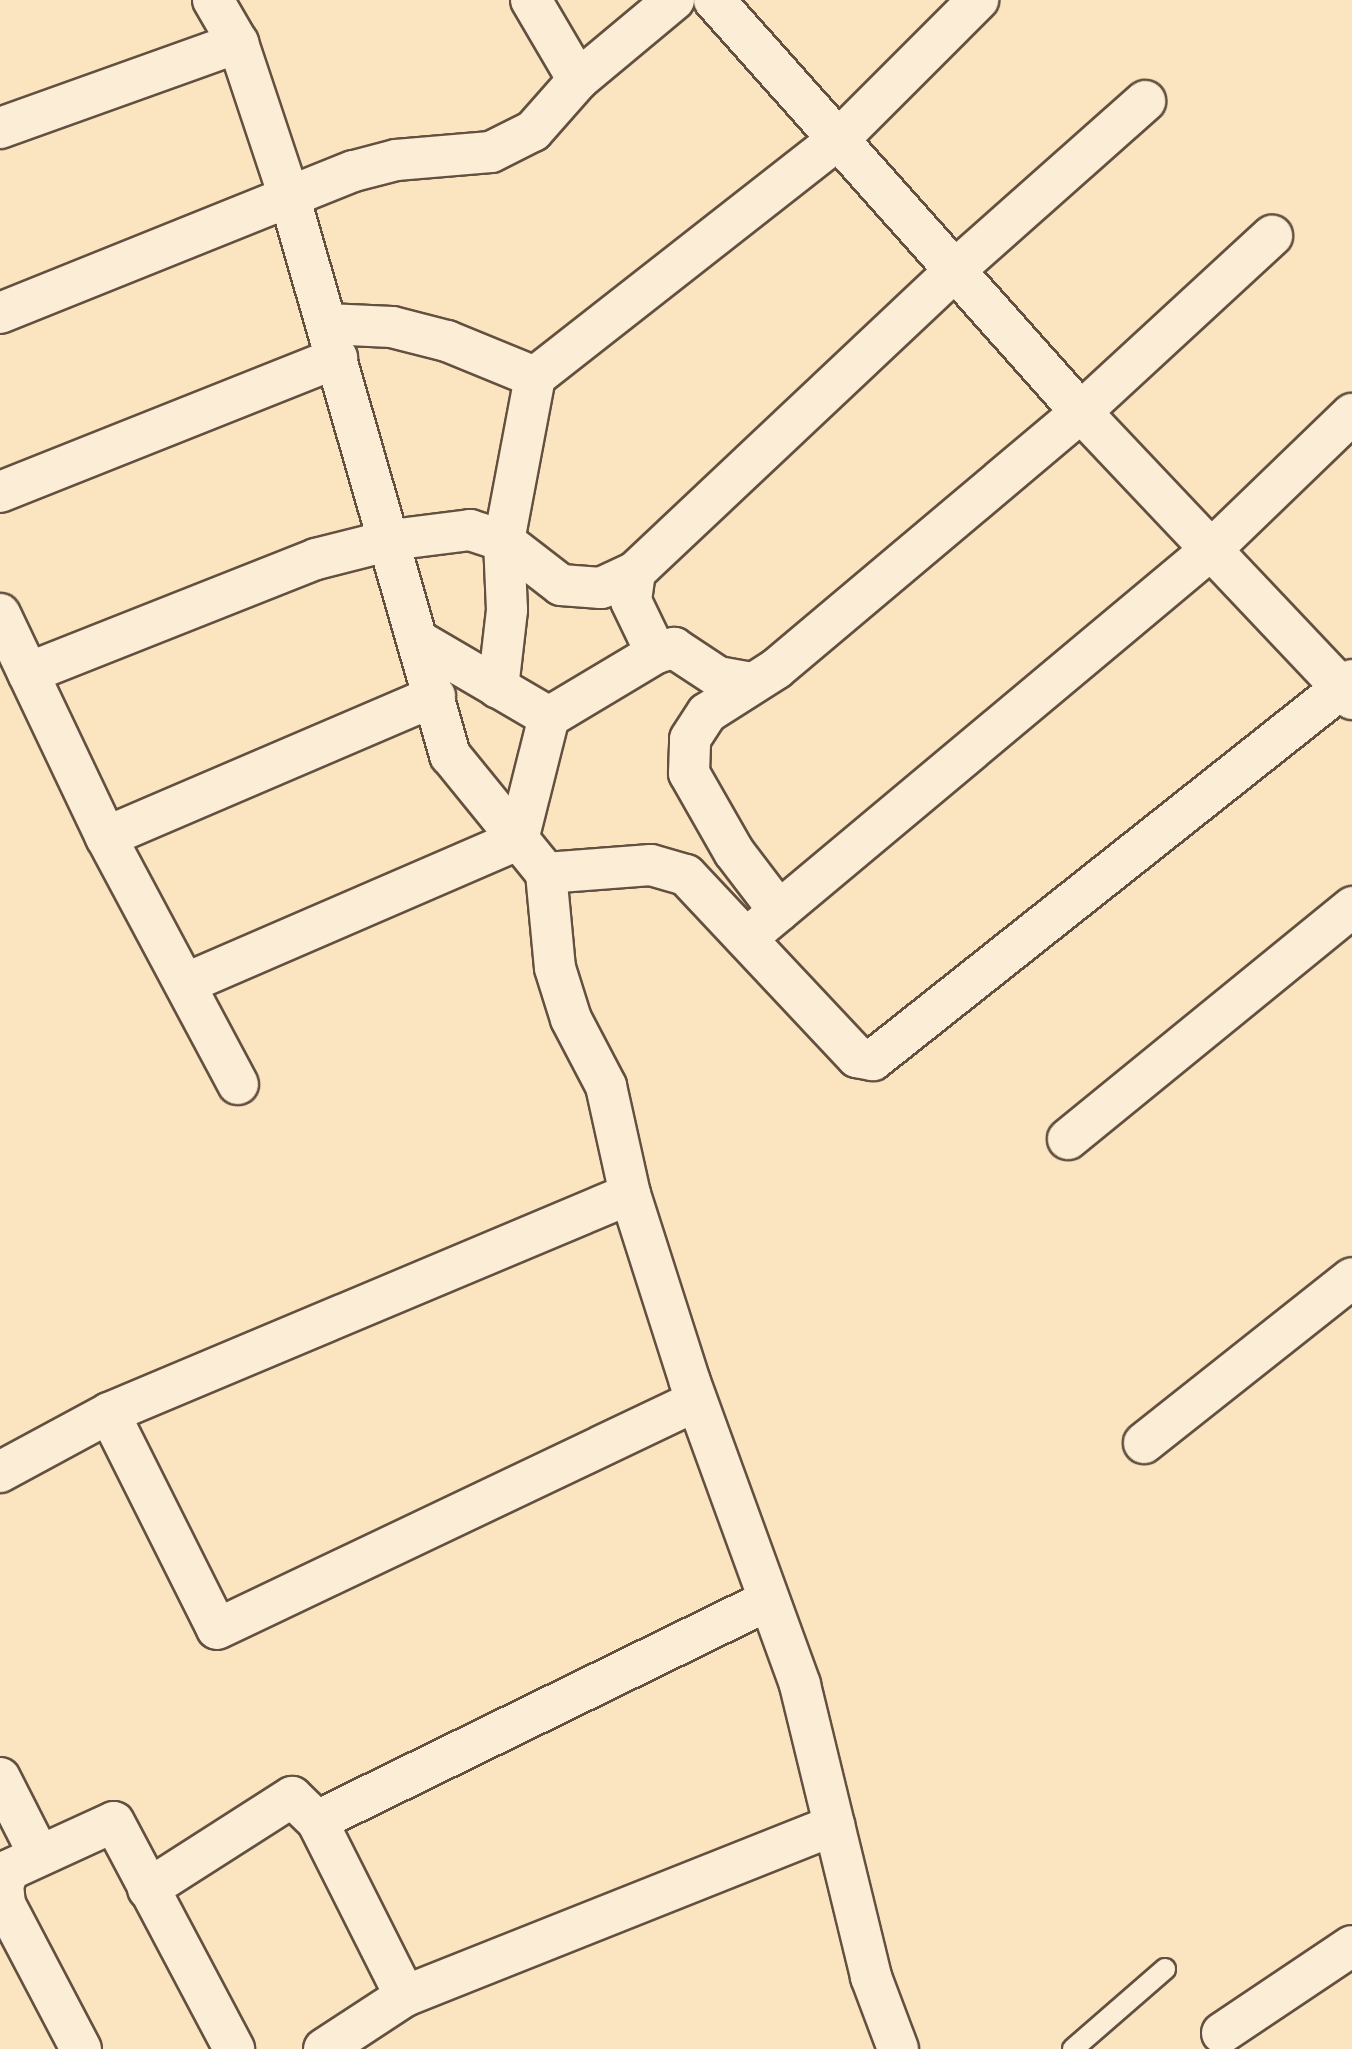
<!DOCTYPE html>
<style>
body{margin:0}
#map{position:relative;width:1352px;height:2049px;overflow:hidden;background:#fbe4c0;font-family:"Gentium Book Plus",serif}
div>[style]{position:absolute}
.roads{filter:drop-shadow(2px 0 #635040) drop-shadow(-2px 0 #635040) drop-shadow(0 2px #635040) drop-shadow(0 -2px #635040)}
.lane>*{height:20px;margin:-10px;padding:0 10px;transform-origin:10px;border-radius:10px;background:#fcedd6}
.street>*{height:40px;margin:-20px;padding:0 20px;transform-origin:20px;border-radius:20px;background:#fcedd6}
span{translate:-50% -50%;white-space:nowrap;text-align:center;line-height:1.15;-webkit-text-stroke:8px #fcedd6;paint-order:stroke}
</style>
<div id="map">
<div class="roads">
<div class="lane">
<div style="left:1073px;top:2049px;width:122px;rotate:-41deg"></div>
</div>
<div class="street">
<div style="left:213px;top:0;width:50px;rotate:59.8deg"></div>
<div style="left:238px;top:43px;width:164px;rotate:71.6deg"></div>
<div style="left:290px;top:199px;width:579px;rotate:73.95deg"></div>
<div style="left:450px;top:755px;width:152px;rotate:50.9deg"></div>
<div style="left:546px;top:873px;width:95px;rotate:84.6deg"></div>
<div style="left:555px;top:968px;width:53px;rotate:72.6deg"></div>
<div style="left:571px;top:1019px;width:76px;rotate:62.4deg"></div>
<div style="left:606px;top:1086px;width:111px;rotate:77.5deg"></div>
<div style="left:630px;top:1194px;width:197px;rotate:72.3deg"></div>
<div style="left:690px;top:1382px;width:322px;rotate:70deg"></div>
<div style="left:800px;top:1685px;width:301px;rotate:76.3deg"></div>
<div style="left:871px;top:1977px;width:77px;rotate:69.4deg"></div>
<div style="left:531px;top:0;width:93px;rotate:59.6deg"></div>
<div style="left:578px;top:80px;width:125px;rotate:-39.8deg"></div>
<div style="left:714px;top:0;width:552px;rotate:48.31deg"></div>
<div style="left:1081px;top:412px;width:395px;rotate:46.6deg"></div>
<div style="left:0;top:128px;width:253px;rotate:-19.7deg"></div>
<div style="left:0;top:313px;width:381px;rotate:-21.9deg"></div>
<div style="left:354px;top:171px;width:43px;rotate:-14.7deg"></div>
<div style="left:396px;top:160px;width:95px;rotate:-4.8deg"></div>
<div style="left:491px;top:152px;width:47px;rotate:-26.6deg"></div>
<div style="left:533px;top:131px;width:68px;rotate:-48.6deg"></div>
<div style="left:327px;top:324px;width:65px;rotate:2.6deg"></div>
<div style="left:392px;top:327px;width:57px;rotate:14.3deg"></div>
<div style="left:447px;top:341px;width:95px;rotate:22.2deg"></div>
<div style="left:0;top:492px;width:363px;rotate:-21.7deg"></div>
<div style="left:635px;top:572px;width:29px;rotate:98deg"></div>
<div style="left:631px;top:601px;width:58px;rotate:64.3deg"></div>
<div style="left:0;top:614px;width:247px;rotate:64.6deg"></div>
<div style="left:106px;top:837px;width:280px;rotate:61.9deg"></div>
<div style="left:419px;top:641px;width:151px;rotate:30.3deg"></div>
<div style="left:28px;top:673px;width:310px;rotate:-21.6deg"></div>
<div style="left:316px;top:559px;width:77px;rotate:-14.2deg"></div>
<div style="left:391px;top:540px;width:80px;rotate:-7.2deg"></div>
<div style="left:470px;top:530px;width:36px;rotate:18deg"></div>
<div style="left:504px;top:541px;width:72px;rotate:37.7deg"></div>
<div style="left:561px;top:585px;width:40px;rotate:4.3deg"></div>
<div style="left:601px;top:588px;width:38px;rotate:-25deg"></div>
<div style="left:635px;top:572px;width:441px;rotate:-43.3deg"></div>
<div style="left:956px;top:269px;width:253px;rotate:-41.6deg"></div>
<div style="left:498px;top:688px;width:79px;rotate:-83.4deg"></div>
<div style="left:507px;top:610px;width:69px;rotate:-92.5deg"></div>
<div style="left:504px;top:541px;width:167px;rotate:-79.3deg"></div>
<div style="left:535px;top:377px;width:389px;rotate:-38.1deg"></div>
<div style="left:841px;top:137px;width:194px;rotate:-45deg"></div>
<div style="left:106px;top:837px;width:358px;rotate:-23.2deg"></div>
<div style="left:546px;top:873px;width:105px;rotate:-4.4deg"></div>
<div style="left:651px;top:865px;width:36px;rotate:16deg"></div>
<div style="left:686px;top:875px;width:250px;rotate:46.8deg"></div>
<div style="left:857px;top:1057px;width:16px;rotate:11deg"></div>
<div style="left:873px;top:1060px;width:611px;rotate:-38.43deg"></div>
<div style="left:779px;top:911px;width:74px;rotate:-127.3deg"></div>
<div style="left:734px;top:852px;width:91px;rotate:-119.7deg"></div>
<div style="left:689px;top:773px;width:34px;rotate:-88deg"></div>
<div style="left:690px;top:739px;width:31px;rotate:-57deg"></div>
<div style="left:707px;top:713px;width:82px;rotate:-32.5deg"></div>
<div style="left:776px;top:669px;width:399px;rotate:-40.1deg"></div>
<div style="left:1081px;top:412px;width:260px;rotate:-42.7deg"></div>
<div style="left:760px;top:927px;width:591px;rotate:-39.92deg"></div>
<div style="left:1213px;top:548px;width:193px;rotate:-44deg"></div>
<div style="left:187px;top:983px;width:361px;rotate:-23.4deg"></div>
<div style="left:518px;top:840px;width:127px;rotate:-75.9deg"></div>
<div style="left:549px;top:717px;width:125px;rotate:-30.9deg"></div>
<div style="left:656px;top:653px;width:19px;rotate:-16deg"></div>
<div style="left:674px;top:648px;width:53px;rotate:33.4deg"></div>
<div style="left:718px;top:677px;width:34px;rotate:10deg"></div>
<div style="left:1068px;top:1139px;width:367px;rotate:-39.2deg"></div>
<div style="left:630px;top:1194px;width:565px;rotate:157.2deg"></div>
<div style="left:109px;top:1413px;width:241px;rotate:63.4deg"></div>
<div style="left:217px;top:1629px;width:530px;rotate:-25.45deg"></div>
<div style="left:1144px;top:1443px;width:265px;rotate:-38.4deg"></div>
<div style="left:0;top:1472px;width:124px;rotate:-28.4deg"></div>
<div style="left:0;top:1778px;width:86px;rotate:63.1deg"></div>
<div style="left:317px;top:1821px;width:503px;rotate:-26.06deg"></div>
<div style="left:148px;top:1889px;width:171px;rotate:-32.6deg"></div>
<div style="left:292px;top:1797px;width:35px;rotate:44deg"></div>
<div style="left:317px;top:1821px;width:196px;rotate:63.3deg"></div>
<div style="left:1222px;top:2033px;width:156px;rotate:-33.8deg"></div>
<div style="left:81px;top:2049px;width:164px;rotate:-117.7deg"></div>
<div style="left:5px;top:1904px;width:19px;rotate:-96deg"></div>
<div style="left:3px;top:1885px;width:16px;rotate:-68deg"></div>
<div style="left:9px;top:1870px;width:115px;rotate:-24.6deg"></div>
<div style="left:114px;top:1822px;width:257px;rotate:62.1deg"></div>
<div style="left:324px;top:2049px;width:97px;rotate:-33.2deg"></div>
<div style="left:405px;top:1996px;width:462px;rotate:-21.7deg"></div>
</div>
</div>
</div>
